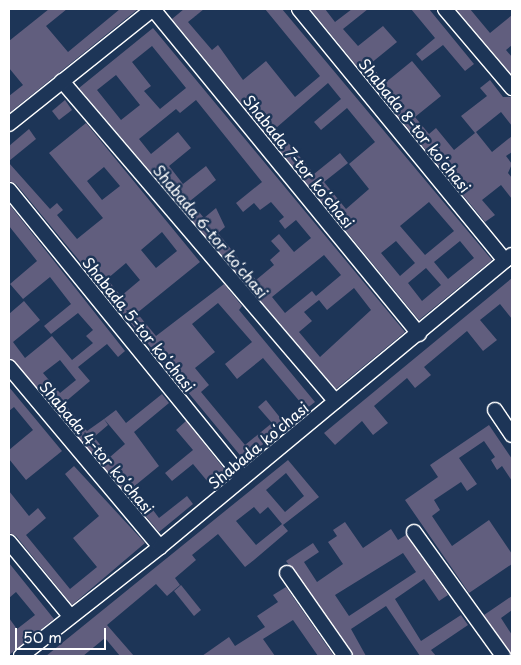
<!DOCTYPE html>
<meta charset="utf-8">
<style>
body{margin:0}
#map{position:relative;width:521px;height:665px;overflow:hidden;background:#1d3557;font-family:"Playpen Sans",sans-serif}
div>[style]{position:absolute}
.building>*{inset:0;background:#615e7e}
.roads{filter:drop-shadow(1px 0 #fff) drop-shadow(-1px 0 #fff) drop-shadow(0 1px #fff) drop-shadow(0 -1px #fff)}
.street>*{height:14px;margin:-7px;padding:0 7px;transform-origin:7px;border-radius:7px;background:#1d3557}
span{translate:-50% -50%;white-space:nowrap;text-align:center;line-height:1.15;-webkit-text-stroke:5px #1d3557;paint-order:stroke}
.street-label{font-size:15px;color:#fff}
.frame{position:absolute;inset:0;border:10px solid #fff;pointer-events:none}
.scale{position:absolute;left:15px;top:628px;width:91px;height:22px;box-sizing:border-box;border:2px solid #fff;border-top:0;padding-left:6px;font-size:15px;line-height:18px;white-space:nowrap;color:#fff;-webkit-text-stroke:4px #1d3557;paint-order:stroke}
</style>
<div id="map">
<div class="building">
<div style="clip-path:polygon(49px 9px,67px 9px,46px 26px,68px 52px,120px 9px,138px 9px,9px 113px,9px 96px,23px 85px,9px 68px,9px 41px)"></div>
<div style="clip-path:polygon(evenodd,184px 9px,204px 9px,188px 22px,212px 50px,218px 45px,243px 80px,266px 61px,295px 97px,320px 76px,265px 9px,282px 9px,492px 260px,419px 320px,172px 19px,184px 9px,328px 83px,341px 99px,314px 122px,321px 130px,347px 108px,375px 142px,349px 164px,369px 189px,346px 209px,324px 182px,348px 163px,340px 153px,314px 174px,276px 128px,328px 83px,184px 9px,429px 202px,454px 231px,425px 255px,400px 226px,429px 202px,184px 9px,396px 241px,415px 263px,400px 276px,381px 253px,396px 241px,184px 9px,460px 241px,474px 258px,448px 279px,434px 262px,460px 241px,184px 9px,426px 268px,441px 285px,422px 301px,408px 283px,426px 268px)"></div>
<div style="clip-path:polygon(310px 9px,325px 9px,335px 22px,352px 9px,368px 9px,343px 29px,358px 46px,383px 26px,397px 42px,370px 64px,385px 83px,412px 61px,441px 96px,415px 117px,429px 134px,436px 128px,454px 150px,475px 133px,461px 116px,487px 96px,480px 88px,490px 80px,503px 97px,512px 97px,512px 126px,501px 112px,476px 132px,492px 152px,512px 136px,512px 152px,506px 156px,512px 164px,508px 173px,512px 178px,512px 199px,501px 185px,482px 200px,495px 215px,485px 222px)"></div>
<div style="clip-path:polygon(411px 9px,429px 9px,474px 64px,465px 71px,443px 45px,422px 61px,416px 54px,435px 38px)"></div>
<div style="clip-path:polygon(456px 9px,470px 9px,490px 33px,512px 15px,512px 45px,506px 50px,512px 57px,512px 75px)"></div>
<div style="clip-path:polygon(evenodd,153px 28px,405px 332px,336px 389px,79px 88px,153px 28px,152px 46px,186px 88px,160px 109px,144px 91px,151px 86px,132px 62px,152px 46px,153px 28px,116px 75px,140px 105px,121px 120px,97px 90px,116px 75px,153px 28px,196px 100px,262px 182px,236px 203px,243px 212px,254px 203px,260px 210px,271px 202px,284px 217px,279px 221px,285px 229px,296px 220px,311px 238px,294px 252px,279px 234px,271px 241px,280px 251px,270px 260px,274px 265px,256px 280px,218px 233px,225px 227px,216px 208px,204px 218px,190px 201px,216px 180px,206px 166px,183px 184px,169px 166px,191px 148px,178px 132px,151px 154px,139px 139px,176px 109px,180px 113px,196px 100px,153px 28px,324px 255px,341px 275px,316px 296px,312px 291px,285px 313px,272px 297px,324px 255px,153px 28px,354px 288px,371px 310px,320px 357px,299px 332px,312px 321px,304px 312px,319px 300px,327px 310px,354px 288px)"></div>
<div style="clip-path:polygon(65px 100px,72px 110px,59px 120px,52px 111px)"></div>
<div style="clip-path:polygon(evenodd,86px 123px,200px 262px,137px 313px,156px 336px,224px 284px,242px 306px,239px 310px,315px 402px,306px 409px,263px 358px,237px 379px,225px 364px,252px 342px,218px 303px,192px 324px,215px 352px,195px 368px,209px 385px,201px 392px,245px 445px,272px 423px,258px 407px,266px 400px,286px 425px,244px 460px,16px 184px,9px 181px,9px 163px,50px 209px,57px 203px,63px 210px,57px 215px,77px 239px,103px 218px,49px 153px,86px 123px,104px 167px,120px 186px,102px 200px,87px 181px,104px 167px,86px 123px,162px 232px,177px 251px,156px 268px,141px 250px,162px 232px,86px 123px,126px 263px,140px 280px,121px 296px,107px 279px,126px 263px)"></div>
<div style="clip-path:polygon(29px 129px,36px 139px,9px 161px,9px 146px)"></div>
<div style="clip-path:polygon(evenodd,9px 204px,125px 351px,118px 357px,107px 344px,78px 367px,90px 381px,64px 403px,87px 431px,104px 419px,108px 425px,94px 437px,110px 457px,125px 444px,104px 419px,116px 410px,126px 423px,162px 394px,169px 403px,134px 432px,159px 466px,126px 493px,9px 358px,9px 314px,24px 301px,40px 320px,13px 342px,25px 358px,52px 336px,72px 360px,93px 343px,86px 336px,93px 330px,78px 313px,51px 334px,44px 326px,71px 304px,50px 277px,23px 299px,10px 284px,37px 261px,9px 226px,9px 204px,60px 360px,76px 380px,60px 393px,43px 373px,60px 360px)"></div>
<div style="clip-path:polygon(512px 278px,512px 319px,500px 304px,480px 320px,497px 340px,483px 351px,467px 331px,424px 367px,431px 375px,415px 388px,407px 378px,374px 406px,388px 423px,373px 435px,362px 421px,335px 445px,324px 433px)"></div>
<div style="clip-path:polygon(9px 387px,62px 451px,26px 480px,9px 459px,9px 450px,33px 430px,14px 407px,9px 411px)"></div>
<div style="clip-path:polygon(186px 421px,229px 475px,213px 488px,193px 464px,172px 481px,165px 473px,193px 450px,176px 430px)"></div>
<div style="clip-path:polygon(489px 425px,512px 459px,512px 481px,502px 466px,497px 470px,491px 460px,495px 457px,484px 441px,459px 458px,477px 484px,467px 491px,461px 482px,434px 500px,440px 510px,432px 516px,452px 546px,489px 520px,512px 554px,512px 564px,469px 593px,405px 500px,438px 477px,430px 465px)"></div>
<div style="clip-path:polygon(evenodd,288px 460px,319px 497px,283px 525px,288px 531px,254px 560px,245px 567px,218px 534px,192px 555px,196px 560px,175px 578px,180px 585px,167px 596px,156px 584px,107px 625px,134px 656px,120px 656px,105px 638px,83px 656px,46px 656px,288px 460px,286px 473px,304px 496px,285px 512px,266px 490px,286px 473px,288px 460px,254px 507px,260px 514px,268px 507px,282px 524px,256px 545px,236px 521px,254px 507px)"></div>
<div style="clip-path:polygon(74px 466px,145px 543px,72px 605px,16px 536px,9px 533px,9px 491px,29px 516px,38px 508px,46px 518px,26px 535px,70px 589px,97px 567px,73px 538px,99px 516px,65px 474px)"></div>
<div style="clip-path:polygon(187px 496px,193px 504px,159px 532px,139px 508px,147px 502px,159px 518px)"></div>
<div style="clip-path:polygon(evenodd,345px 522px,363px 548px,391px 529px,398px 540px,406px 535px,445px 590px,448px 595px,439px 601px,424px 579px,395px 599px,421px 641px,461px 615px,468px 625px,431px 650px,436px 656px,420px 656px,386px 606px,351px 629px,366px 656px,354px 656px,289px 565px,286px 561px,313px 543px,319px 552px,304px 562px,317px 582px,343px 564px,328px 542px,337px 536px,333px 530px,345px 522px,403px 553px,416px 572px,349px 616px,335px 595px,403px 553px)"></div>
<div style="clip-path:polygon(9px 563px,54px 619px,9px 655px,9px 618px,17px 629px,35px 615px,16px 592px,9px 598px)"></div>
<div style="clip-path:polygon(181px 585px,201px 610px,194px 616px,174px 591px)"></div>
<div style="clip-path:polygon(286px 587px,334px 656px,318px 656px,293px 620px,263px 639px,275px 656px,202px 656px,229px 637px,235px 646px,265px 627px,257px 616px,278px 602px,273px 595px)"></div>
<div style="clip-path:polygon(512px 596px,512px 610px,501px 618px,512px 635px,512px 656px,484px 615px)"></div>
</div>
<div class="roads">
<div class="street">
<div style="left:299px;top:9px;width:325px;rotate:50.7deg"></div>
<div style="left:445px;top:9px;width:104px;rotate:49.7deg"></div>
<div style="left:62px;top:81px;width:421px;rotate:49.5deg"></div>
<div style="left:9px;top:124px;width:184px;rotate:-38.6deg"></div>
<div style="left:153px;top:9px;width:420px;rotate:50.7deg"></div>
<div style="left:9px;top:190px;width:371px;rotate:50.9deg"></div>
<div style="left:9px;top:367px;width:235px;rotate:50deg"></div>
<div style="left:495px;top:410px;width:30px;rotate:56deg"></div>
<div style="left:414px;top:532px;width:153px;rotate:54.3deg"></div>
<div style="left:9px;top:542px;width:96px;rotate:50.5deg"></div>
<div style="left:287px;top:573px;width:101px;rotate:55.1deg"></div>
<div style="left:21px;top:656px;width:177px;rotate:-38.1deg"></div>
<div style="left:160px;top:547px;width:457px;rotate:-39.7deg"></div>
</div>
</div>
<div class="street-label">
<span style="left:415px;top:125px;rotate:51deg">Shabada 8-tor koʻchasi</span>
<span style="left:299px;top:161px;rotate:51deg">Shabada 7-tor koʻchasi</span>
<span style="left:211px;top:231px;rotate:50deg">Shabada 6-tor koʻchasi</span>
<span style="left:139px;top:324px;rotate:51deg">Shabada 5-tor koʻchasi</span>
<span style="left:258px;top:445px;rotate:-40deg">Shabada koʻchasi</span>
<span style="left:97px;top:447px;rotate:50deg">Shabada 4-tor koʻchasi</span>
</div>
<div class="frame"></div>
<div class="scale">50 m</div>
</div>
